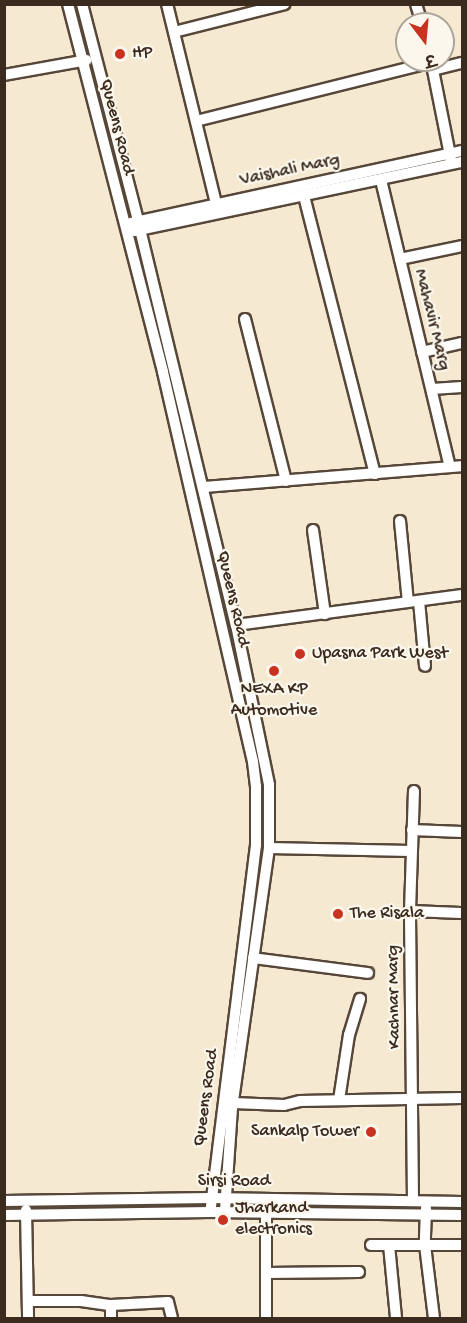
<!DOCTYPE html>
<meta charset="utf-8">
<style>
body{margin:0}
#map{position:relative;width:467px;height:1323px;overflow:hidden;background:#f5e9d1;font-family:"Gochi Hand","Playpen Sans Deva",sans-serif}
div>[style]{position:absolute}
.roads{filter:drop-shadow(2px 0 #574739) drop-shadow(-2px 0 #574739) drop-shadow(0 2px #574739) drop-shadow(0 -2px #574739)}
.minor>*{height:10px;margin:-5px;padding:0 5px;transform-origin:5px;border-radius:5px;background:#fff}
.dots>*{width:16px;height:16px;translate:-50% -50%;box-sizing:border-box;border:3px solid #fbf7ec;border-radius:50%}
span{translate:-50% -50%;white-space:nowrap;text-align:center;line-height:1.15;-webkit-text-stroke:4.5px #fbf7ec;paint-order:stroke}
.poi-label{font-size:18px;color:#3b2a1e}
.left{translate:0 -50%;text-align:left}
.right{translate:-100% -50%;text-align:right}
.street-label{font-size:18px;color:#3b2a1e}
.frame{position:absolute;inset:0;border:6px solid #3b2a1e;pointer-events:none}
.north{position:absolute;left:395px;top:12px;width:60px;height:60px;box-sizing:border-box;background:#fbf7ec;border:2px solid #aea59a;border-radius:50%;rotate:164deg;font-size:16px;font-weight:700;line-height:24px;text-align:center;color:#3b2a1e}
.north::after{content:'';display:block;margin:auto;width:21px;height:27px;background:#c8321e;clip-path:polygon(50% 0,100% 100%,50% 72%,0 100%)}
</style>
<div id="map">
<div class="roads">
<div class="minor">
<div style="left:68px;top:4px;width:380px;rotate:75.5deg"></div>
<div style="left:163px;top:372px;width:400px;rotate:77deg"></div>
<div style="left:253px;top:762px;width:24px;rotate:83deg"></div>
<div style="left:256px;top:786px;width:59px;rotate:90deg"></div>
<div style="left:256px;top:845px;width:370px;rotate:97.1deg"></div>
<div style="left:82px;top:4px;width:224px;rotate:75.5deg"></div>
<div style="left:138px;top:221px;width:416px;rotate:76.4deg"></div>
<div style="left:236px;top:625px;width:163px;rotate:78.3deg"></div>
<div style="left:269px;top:785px;width:63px;rotate:90deg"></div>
<div style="left:269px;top:848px;width:263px;rotate:98.1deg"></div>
<div style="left:232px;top:1108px;width:104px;rotate:93.9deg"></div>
<div style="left:167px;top:4px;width:206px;rotate:76.2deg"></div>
<div style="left:416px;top:4px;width:21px;rotate:73deg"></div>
<div style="left:174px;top:32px;width:114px;rotate:-14.2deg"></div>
<div style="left:431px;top:60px;width:102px;rotate:78.7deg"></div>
<div style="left:433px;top:70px;width:30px;rotate:-14deg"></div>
<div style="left:4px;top:75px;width:84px;rotate:-10.2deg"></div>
<div style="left:196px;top:121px;width:243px;rotate:-14deg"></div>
<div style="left:381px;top:180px;width:295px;rotate:76.5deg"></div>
<div style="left:304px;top:196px;width:287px;rotate:75.7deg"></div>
<div style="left:131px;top:223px;width:339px;rotate:-12.3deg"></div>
<div style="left:134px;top:231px;width:335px;rotate:-11.9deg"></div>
<div style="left:400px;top:259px;width:63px;rotate:-11.8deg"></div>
<div style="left:245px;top:319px;width:167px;rotate:75.8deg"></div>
<div style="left:422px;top:352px;width:41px;rotate:-12.7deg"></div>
<div style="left:432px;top:389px;width:30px;rotate:-4deg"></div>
<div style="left:203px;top:487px;width:260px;rotate:-4.6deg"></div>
<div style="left:400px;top:521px;width:81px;rotate:84.4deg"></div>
<div style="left:313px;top:530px;width:85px;rotate:81.9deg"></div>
<div style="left:419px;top:601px;width:65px;rotate:84.7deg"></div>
<div style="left:236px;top:625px;width:228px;rotate:-7.6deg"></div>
<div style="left:412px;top:830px;width:50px;rotate:2.3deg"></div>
<div style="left:269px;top:848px;width:142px;rotate:1.2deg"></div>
<div style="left:410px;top:911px;width:52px;rotate:2.2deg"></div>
<div style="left:253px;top:958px;width:116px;rotate:7.4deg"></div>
<div style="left:339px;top:1100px;width:66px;rotate:-81.3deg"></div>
<div style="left:349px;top:1035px;width:38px;rotate:-73deg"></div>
<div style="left:233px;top:1103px;width:51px;rotate:2.2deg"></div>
<div style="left:284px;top:1105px;width:16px;rotate:-14deg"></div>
<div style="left:300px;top:1101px;width:162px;rotate:-1.1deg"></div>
<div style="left:4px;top:1201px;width:207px;rotate:-0.8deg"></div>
<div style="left:211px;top:1198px;width:251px;rotate:0.9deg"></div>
<div style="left:413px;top:1201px;width:290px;rotate:-90.6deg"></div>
<div style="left:410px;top:911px;width:120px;rotate:-88.1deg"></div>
<div style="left:266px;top:1205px;width:113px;rotate:90deg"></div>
<div style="left:426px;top:1208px;width:37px;rotate:92deg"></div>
<div style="left:425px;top:1245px;width:74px;rotate:83deg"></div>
<div style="left:26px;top:1210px;width:108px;rotate:88.9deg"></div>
<div style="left:4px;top:1215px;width:206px;rotate:-0.8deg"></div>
<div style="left:210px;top:1212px;width:252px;rotate:0.7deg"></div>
<div style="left:371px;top:1245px;width:91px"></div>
<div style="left:389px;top:1245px;width:73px;rotate:84.5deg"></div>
<div style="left:266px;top:1273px;width:93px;rotate:-0.6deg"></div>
<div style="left:28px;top:1301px;width:53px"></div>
<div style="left:81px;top:1301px;width:30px;rotate:8deg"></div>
<div style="left:111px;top:1305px;width:57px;rotate:-3deg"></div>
<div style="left:168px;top:1302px;width:16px;rotate:76deg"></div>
<div style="left:111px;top:1318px;width:13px;rotate:-90deg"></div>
</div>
</div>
<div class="dots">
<div style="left:120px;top:54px;background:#c8321e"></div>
<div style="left:300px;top:654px;background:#c8321e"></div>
<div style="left:274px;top:671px;background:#c8321e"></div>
<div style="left:338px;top:914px;background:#c8321e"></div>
<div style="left:371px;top:1132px;background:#c8321e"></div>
<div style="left:223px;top:1220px;background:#c8321e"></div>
</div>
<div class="poi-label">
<span class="left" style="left:132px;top:54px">HP</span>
<span class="left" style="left:312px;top:654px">Upasna Park West</span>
<span style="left:274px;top:701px">NEXA KP<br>Automotive</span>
<span class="left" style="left:350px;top:914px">The Risala</span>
<span class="right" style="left:359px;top:1132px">Sankalp Tower</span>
<span class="left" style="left:235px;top:1220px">Jharkand<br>electronics</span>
</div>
<div class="street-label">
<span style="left:116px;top:127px;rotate:76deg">Queens Road</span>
<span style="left:290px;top:171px;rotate:-12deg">Vaishali Marg</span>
<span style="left:431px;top:320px;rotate:76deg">Mahavir Marg</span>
<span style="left:232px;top:599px;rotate:77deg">Queens Road</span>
<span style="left:395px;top:997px;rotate:-91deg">Kachnar Marg</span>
<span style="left:207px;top:1098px;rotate:-82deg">Queens Road</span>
<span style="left:234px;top:1182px">Sirsi Road</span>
</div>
<div class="frame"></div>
<div class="north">उ</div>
</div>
